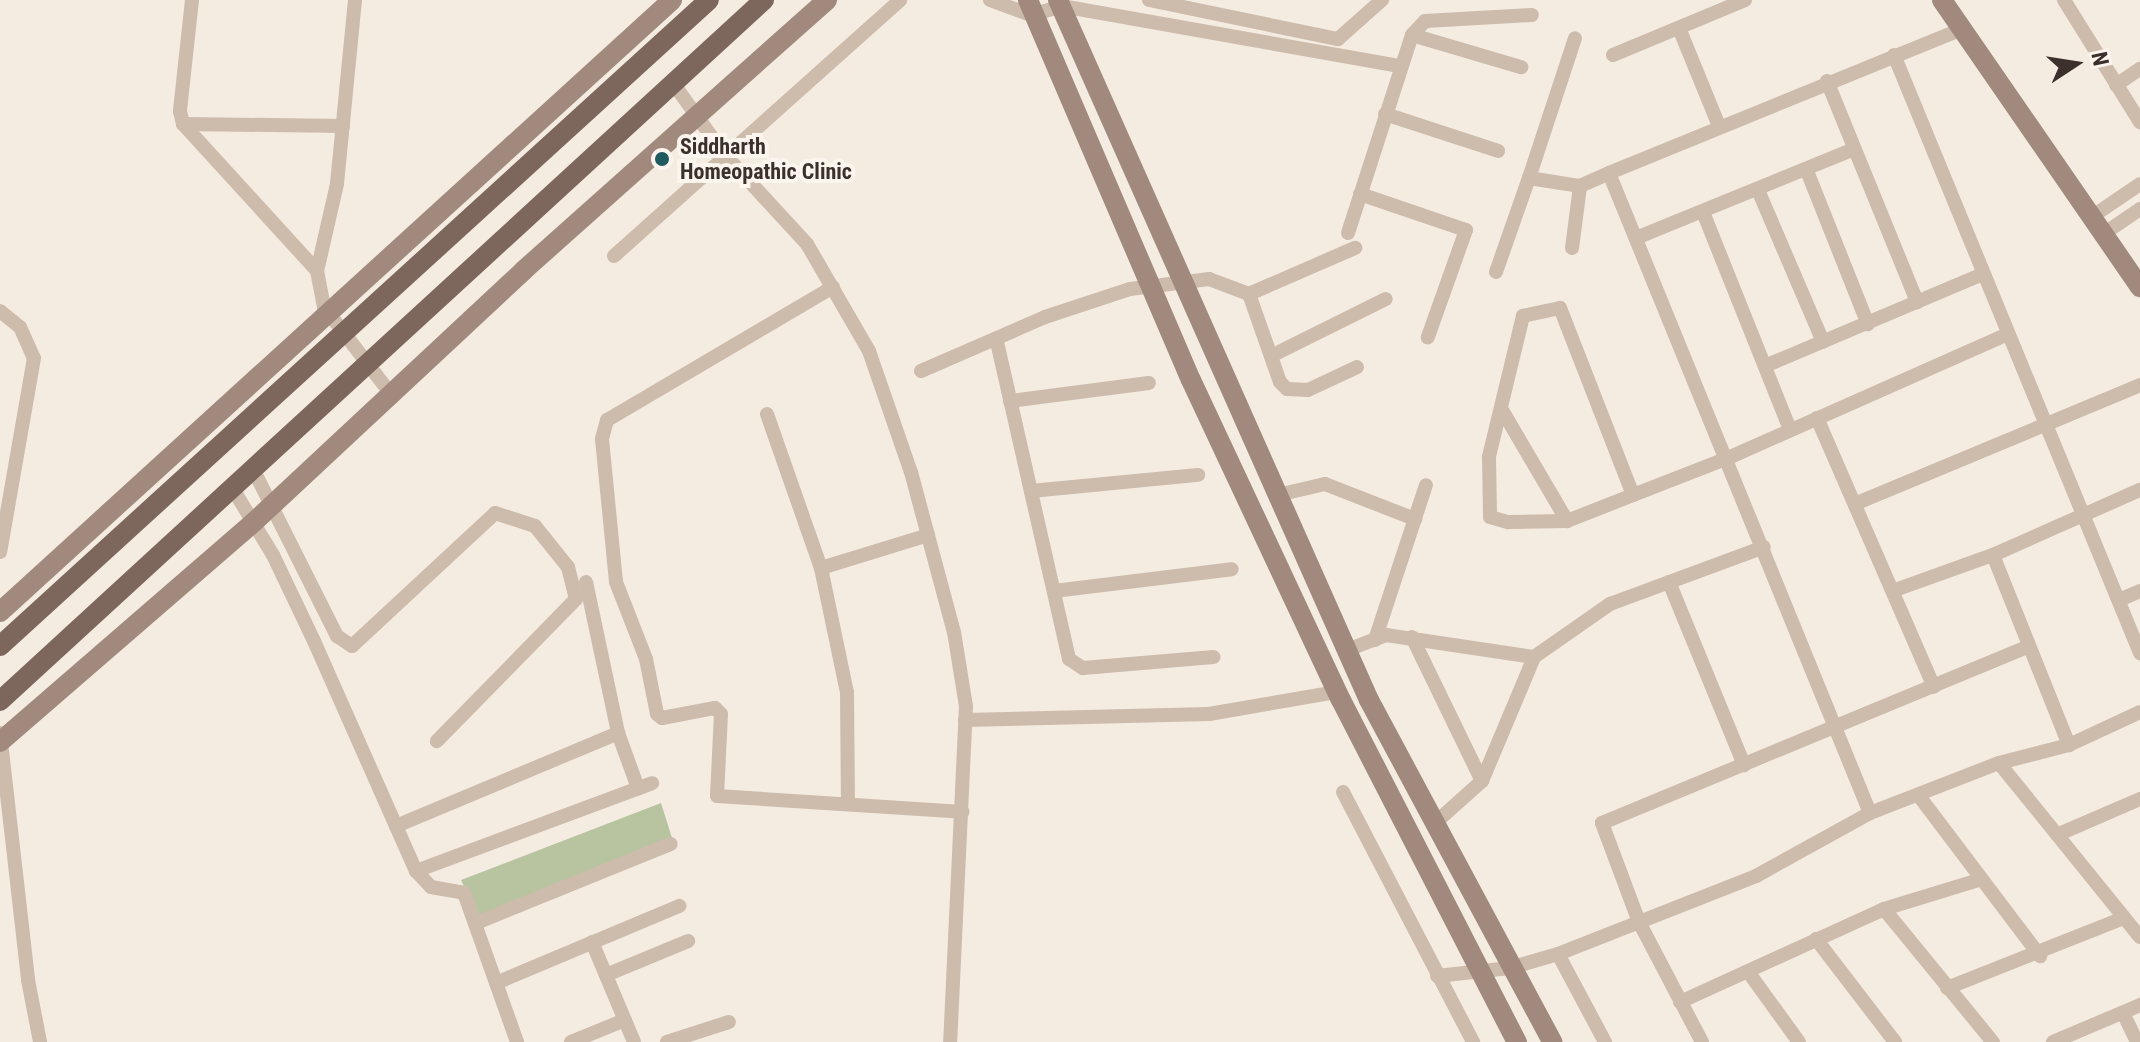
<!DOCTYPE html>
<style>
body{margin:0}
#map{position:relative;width:2140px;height:1042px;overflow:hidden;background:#f4ebe1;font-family:"Roboto Condensed",sans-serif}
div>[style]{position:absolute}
.green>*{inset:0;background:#b8c4a0}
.street>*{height:14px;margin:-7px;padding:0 7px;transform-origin:7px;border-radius:7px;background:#cdbbac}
.secondary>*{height:20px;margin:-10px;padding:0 10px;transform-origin:10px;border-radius:10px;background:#a18a7d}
.primary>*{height:20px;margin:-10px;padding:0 10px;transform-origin:10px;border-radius:10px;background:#7d675c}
.dots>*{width:22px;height:22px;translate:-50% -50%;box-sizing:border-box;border:4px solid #fbf5ee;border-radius:50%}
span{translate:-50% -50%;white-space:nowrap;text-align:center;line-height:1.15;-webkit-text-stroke:8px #fbf5ee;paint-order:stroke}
.poi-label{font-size:22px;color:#3b302b;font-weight:700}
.left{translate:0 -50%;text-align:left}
.north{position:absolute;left:2036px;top:24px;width:80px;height:80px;-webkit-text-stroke:6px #fbf5ee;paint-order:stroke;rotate:78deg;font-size:22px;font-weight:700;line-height:32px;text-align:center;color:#3b302b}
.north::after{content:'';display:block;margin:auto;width:28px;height:36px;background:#3b302b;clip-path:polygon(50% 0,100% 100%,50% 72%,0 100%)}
</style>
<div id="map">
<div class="green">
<div style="clip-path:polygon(661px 803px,672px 838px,478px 916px,461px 880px)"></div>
</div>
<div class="street">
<div style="left:192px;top:0;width:112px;rotate:96.2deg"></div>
<div style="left:180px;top:111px;width:13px;rotate:77deg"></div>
<div style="left:183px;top:124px;width:160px;rotate:0.7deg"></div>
<div style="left:355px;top:0;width:185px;rotate:95.6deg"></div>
<div style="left:337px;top:184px;width:89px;rotate:102.9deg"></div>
<div style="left:317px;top:271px;width:37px;rotate:79deg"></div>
<div style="left:324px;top:307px;width:110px;rotate:52.4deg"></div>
<div style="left:990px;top:0;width:44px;rotate:20.1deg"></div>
<div style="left:1031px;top:15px;width:32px;rotate:-16deg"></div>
<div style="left:1062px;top:6px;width:342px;rotate:10.1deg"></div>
<div style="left:1149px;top:0;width:193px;rotate:11.7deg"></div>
<div style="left:1338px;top:39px;width:59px;rotate:-41.6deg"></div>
<div style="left:2064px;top:0;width:144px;rotate:58.1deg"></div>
<div style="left:1679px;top:28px;width:106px;rotate:67.8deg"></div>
<div style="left:1412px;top:35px;width:114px;rotate:16.4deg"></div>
<div style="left:1613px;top:55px;width:143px;rotate:-22.6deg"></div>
<div style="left:1894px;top:55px;width:647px;rotate:67.64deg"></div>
<div style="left:1827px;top:81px;width:239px;rotate:67.8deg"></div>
<div style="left:673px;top:83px;width:87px;rotate:54.3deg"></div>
<div style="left:724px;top:154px;width:122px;rotate:47.3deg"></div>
<div style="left:807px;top:244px;width:124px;rotate:59.9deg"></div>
<div style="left:869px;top:351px;width:128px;rotate:70.9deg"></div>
<div style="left:911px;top:472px;width:166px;rotate:75deg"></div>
<div style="left:954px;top:632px;width:75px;rotate:80.8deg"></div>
<div style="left:966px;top:706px;width:336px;rotate:92.7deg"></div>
<div style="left:2116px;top:85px;width:29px;rotate:-34deg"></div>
<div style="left:1385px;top:114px;width:119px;rotate:18.1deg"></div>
<div style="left:183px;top:124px;width:199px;rotate:47.6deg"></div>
<div style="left:1807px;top:171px;width:165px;rotate:68.3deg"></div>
<div style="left:1529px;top:178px;width:147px;rotate:-71.8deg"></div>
<div style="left:1758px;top:190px;width:165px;rotate:66.8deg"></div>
<div style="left:1360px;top:194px;width:112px;rotate:18.8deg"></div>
<div style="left:1466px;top:230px;width:114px;rotate:109.6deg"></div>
<div style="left:1703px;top:212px;width:235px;rotate:68.2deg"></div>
<div style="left:2090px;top:218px;width:60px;rotate:-34.2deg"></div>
<div style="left:1348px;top:233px;width:208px;rotate:-72.1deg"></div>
<div style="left:1412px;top:35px;width:19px;rotate:-47deg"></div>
<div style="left:1425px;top:21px;width:107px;rotate:-3.2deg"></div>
<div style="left:2102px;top:235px;width:46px;rotate:-34.4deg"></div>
<div style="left:1636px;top:238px;width:235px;rotate:-22.2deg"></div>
<div style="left:1572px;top:248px;width:63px;rotate:-82.6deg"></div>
<div style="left:614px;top:256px;width:384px;rotate:-41.8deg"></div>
<div style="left:1496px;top:272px;width:100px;rotate:-70.7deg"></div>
<div style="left:1529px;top:178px;width:52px;rotate:8.9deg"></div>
<div style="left:1580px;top:186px;width:32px;rotate:-24deg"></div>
<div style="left:833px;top:287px;width:262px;rotate:149.5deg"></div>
<div style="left:607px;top:420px;width:20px;rotate:105deg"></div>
<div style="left:602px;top:439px;width:144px;rotate:84.4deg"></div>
<div style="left:616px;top:582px;width:83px;rotate:68.7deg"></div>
<div style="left:646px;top:659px;width:56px;rotate:78.7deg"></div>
<div style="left:657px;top:714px;width:6px;rotate:39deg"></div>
<div style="left:662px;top:718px;width:54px;rotate:-10.7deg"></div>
<div style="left:715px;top:708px;width:8px;rotate:45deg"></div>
<div style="left:721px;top:714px;width:82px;rotate:92.8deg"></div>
<div style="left:717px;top:796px;width:246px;rotate:3.7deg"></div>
<div style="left:1249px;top:294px;width:93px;rotate:70.6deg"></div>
<div style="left:1280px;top:382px;width:10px;rotate:45deg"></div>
<div style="left:1287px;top:389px;width:21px;rotate:3deg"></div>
<div style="left:1308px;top:390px;width:54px;rotate:-25.1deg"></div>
<div style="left:0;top:311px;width:26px;rotate:39deg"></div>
<div style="left:20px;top:327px;width:34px;rotate:66deg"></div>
<div style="left:34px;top:358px;width:197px;rotate:99.9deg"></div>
<div style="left:997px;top:342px;width:325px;rotate:77.2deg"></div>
<div style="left:1069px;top:659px;width:17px;rotate:33deg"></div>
<div style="left:1083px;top:668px;width:131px;rotate:-4.8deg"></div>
<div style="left:1271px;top:356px;width:128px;rotate:-26.4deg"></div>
<div style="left:1765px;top:366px;width:233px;rotate:-22.9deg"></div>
<div style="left:921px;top:371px;width:135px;rotate:-23.5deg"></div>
<div style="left:1045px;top:317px;width:89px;rotate:-18.2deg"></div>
<div style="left:1130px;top:289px;width:80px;rotate:-7.2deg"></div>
<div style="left:1209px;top:279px;width:43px;rotate:20.6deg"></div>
<div style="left:1249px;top:294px;width:116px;rotate:-23.5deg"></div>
<div style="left:1010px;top:401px;width:140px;rotate:-7.4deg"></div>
<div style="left:1502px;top:410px;width:129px;rotate:59.6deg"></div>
<div style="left:767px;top:414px;width:163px;rotate:70.7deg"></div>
<div style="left:821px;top:568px;width:112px;rotate:-17.1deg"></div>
<div style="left:1817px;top:418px;width:293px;rotate:66.5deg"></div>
<div style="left:254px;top:471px;width:185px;rotate:63.3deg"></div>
<div style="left:337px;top:636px;width:18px;rotate:34deg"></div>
<div style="left:352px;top:646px;width:195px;rotate:-42.9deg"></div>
<div style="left:495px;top:513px;width:42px;rotate:18deg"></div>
<div style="left:535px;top:526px;width:53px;rotate:51.2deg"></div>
<div style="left:568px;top:567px;width:33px;rotate:76deg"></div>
<div style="left:576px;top:599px;width:199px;rotate:134.4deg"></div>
<div style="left:233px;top:489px;width:77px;rotate:58.8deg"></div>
<div style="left:273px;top:555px;width:95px;rotate:64.5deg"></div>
<div style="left:314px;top:641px;width:252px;rotate:66.1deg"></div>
<div style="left:416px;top:871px;width:22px;rotate:47deg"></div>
<div style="left:431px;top:887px;width:34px;rotate:10deg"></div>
<div style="left:464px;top:893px;width:158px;rotate:70.4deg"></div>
<div style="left:1031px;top:491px;width:168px;rotate:-5.5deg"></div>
<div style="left:1282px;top:494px;width:44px;rotate:-13.1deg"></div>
<div style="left:1325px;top:484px;width:97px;rotate:21.3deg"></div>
<div style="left:1633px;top:495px;width:201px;rotate:-111.3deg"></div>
<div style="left:1560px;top:308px;width:38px;rotate:168deg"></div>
<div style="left:1523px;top:316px;width:145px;rotate:103.6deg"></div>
<div style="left:1489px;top:457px;width:60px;rotate:89deg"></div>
<div style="left:1490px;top:517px;width:19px;rotate:16deg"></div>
<div style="left:1508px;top:522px;width:59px;rotate:-1deg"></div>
<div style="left:1567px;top:521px;width:71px;rotate:-21.5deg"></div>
<div style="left:1633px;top:495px;width:102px;rotate:-21.3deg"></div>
<div style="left:1728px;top:458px;width:304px;rotate:-23.9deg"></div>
<div style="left:1857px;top:503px;width:307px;rotate:-22.6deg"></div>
<div style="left:1993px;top:555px;width:205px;rotate:68.2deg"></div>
<div style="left:821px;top:568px;width:127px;rotate:78.2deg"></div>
<div style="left:847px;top:692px;width:112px;rotate:89.5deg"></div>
<div style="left:586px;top:582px;width:154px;rotate:78deg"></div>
<div style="left:618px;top:733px;width:59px;rotate:70deg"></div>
<div style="left:1669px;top:582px;width:198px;rotate:67.7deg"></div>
<div style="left:1895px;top:590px;width:104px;rotate:-19.7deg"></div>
<div style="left:1993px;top:555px;width:161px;rotate:-23.9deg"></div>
<div style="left:1054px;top:591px;width:179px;rotate:-7deg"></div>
<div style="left:2119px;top:600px;width:23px;rotate:-23deg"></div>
<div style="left:1412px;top:637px;width:160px;rotate:64.1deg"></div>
<div style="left:1375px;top:640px;width:163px;rotate:-71.8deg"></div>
<div style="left:1347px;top:650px;width:42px;rotate:-21deg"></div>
<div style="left:1386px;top:635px;width:150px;rotate:8.5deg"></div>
<div style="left:965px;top:720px;width:244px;rotate:-1.4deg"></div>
<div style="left:1209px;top:714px;width:130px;rotate:-9.8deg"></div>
<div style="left:0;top:733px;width:249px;rotate:83.5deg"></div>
<div style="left:28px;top:980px;width:63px;rotate:79deg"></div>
<div style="left:1999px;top:763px;width:224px;rotate:51deg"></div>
<div style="left:1343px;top:792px;width:282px;rotate:62.5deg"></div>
<div style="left:1919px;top:796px;width:201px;rotate:52.9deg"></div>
<div style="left:1870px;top:813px;width:691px;rotate:-112.19deg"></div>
<div style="left:1609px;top:173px;width:378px;rotate:-22.2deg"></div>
<div style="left:1435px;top:823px;width:63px;rotate:-41.8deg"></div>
<div style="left:1482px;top:781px;width:134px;rotate:-67.2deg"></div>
<div style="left:1534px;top:657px;width:93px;rotate:-34.9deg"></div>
<div style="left:1610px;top:604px;width:164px;rotate:-20.3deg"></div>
<div style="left:396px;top:826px;width:241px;rotate:-22.7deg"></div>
<div style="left:2059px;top:834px;width:88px;rotate:-23.4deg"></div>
<div style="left:416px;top:871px;width:252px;rotate:-20.4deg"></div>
<div style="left:1884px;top:909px;width:172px;rotate:50.7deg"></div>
<div style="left:476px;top:923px;width:210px;rotate:-22.1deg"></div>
<div style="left:1816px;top:939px;width:130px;rotate:52.5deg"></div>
<div style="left:592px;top:942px;width:108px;rotate:67.2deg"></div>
<div style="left:1558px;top:954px;width:100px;rotate:61.9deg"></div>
<div style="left:1749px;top:973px;width:85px;rotate:54.1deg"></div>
<div style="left:606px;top:975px;width:89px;rotate:-22.5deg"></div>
<div style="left:1437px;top:976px;width:73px;rotate:-6.3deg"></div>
<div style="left:1510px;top:968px;width:50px;rotate:-16.3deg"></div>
<div style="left:1558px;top:954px;width:213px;rotate:-21.5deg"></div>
<div style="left:1756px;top:876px;width:130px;rotate:-28.9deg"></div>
<div style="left:1870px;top:813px;width:138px;rotate:-21.2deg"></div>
<div style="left:1999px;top:763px;width:72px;rotate:-14.4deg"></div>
<div style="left:2069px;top:745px;width:78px;rotate:-24.9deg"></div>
<div style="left:496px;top:983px;width:199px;rotate:-22.8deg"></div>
<div style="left:1947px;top:988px;width:190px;rotate:-21.6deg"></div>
<div style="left:1680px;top:1002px;width:224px;rotate:-24.5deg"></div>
<div style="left:1884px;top:909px;width:102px;rotate:-17deg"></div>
<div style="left:2123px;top:1013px;width:32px;rotate:64deg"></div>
<div style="left:571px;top:1042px;width:58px;rotate:-22.2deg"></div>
<div style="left:667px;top:1042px;width:65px;rotate:-17.9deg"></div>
<div style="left:1702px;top:1042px;width:136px;rotate:-117.7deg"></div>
<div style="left:1639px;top:922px;width:106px;rotate:-110.5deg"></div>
<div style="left:1602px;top:823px;width:462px;rotate:-22.5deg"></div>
<div style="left:2053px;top:1042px;width:95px;rotate:-23deg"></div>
</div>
<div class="secondary">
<div style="left:1028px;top:0;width:413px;rotate:66.8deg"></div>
<div style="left:1191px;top:380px;width:353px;rotate:64.9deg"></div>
<div style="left:1341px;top:700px;width:385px;rotate:62.8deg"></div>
<div style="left:1058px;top:0;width:766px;rotate:66.05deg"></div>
<div style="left:1369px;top:700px;width:388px;rotate:61.8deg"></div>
<div style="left:1942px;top:0;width:349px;rotate:55.4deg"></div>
<div style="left:0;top:612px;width:909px;rotate:-42.32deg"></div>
<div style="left:0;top:742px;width:336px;rotate:-40.9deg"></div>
<div style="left:254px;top:522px;width:369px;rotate:-43deg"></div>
<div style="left:524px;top:270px;width:406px;rotate:-41.7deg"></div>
</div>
<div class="primary">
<div style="left:0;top:646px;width:959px;rotate:-42.34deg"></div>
<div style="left:0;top:701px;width:1037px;rotate:-42.54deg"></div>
</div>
<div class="dots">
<div style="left:662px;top:159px;background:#1f5a5e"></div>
</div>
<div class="poi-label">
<span class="left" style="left:680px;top:159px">Siddharth<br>Homeopathic Clinic</span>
</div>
<div class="north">N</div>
</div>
